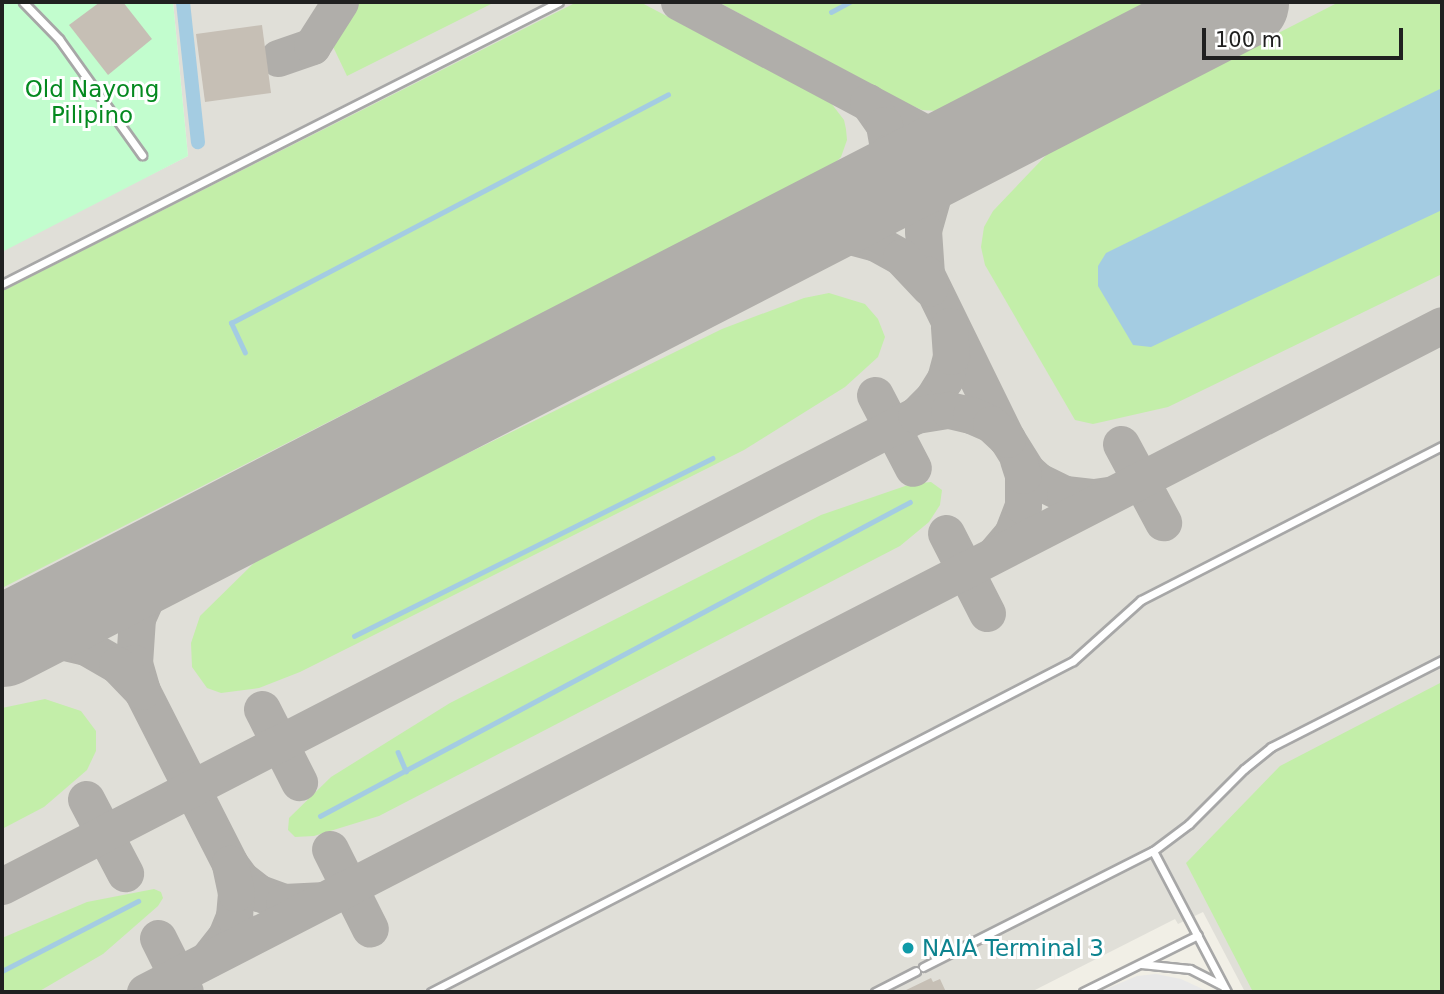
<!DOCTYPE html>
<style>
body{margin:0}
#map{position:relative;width:1444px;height:994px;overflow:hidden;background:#f1efe6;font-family:"DejaVu Sans",sans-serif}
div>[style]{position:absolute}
.airport>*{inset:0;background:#e0dfd8}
.grass>*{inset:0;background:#c3eea9}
.park>*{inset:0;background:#c2fdce}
.parking>*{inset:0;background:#e8e8e8}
.water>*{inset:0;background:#a4cce2}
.stream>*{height:4.5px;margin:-2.25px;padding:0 2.25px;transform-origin:2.25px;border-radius:2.25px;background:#a4cce2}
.canal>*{height:14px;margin:-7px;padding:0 7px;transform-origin:7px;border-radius:7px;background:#a4cce2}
.taxiway>*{height:37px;margin:-18.5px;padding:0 18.5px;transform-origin:18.5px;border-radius:18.5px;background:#b0aeaa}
.runway>*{height:91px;margin:-45.5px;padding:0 45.5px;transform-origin:45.5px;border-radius:45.5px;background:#b0aeaa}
.building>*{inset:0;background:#c6bfb5}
.roads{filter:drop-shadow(2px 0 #a7a7a7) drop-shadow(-2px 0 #a7a7a7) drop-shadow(0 2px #a7a7a7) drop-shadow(0 -2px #a7a7a7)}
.lane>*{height:7px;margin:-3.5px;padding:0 3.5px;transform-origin:3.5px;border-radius:3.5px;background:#fff}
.dots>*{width:19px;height:19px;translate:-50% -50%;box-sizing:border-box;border:4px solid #fff;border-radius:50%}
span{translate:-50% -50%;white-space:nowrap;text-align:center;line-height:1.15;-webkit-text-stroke:6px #fff;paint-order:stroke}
.park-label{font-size:23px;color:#04891f}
.culture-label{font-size:23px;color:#0d838f}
.left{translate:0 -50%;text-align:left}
.frame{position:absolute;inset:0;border:4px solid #202020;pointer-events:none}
.scale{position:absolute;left:1202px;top:28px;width:201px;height:32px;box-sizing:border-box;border:4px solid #202020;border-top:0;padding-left:9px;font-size:21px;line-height:24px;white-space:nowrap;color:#202020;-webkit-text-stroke:5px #fff;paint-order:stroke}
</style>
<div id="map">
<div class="airport">
<div style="clip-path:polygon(173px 2px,1442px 2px,1442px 992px,1245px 992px,1203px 912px,1178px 924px,1175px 919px,1031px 992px,2px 992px,2px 250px,188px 156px)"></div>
</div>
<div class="grass">
<div style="clip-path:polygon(352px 2px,495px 2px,347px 76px,327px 34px,340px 22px)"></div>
<div style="clip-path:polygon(577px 2px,640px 2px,831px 103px,844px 120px,846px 129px,847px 140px,841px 157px,833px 165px,2px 588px,2px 291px)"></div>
<div style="clip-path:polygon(718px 2px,1150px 2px,937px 111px,922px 110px,906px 103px)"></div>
<div style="clip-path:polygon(1339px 2px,1442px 2px,1442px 274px,1168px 407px,1093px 424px,1075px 420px,985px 265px,981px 247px,984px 227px,993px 211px,1053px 148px)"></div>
<div style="clip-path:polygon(829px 293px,865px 304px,878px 319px,885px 337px,878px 357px,845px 387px,744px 450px,300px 672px,259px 688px,221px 693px,207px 688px,192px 667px,191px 643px,200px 616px,264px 553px,722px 329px,804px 298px)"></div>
<div style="clip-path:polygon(931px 482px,942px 490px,940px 505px,929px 522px,900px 546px,379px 816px,314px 836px,295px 837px,288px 830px,289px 818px,331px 777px,450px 703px,821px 515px,911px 484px)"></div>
<div style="clip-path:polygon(1442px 682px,1442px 992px,1253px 992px,1186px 863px,1280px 766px)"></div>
<div style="clip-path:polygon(45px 699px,81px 711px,96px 731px,96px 751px,87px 770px,44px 807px,2px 829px,2px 708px)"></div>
<div style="clip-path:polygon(154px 889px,161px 892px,163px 898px,158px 906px,103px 954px,38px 992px,2px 992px,2px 938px,87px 902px)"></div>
</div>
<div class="park">
<div style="clip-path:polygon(2px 2px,173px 2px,188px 156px,2px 252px)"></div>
</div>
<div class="parking">
<div style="clip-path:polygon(1156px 974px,1181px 979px,1209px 992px,1099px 992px,1137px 976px)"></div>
</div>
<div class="water">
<div style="clip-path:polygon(1442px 88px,1442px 210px,1151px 347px,1133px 345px,1098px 286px,1098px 266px,1106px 253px)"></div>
</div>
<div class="stream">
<div style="left:831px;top:12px;width:21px;rotate:-28deg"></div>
<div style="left:245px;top:353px;width:33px;rotate:-115deg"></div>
<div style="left:231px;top:323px;width:493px;rotate:-27.6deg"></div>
<div style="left:354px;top:636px;width:400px;rotate:-26.4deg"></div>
<div style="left:398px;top:752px;width:21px;rotate:67deg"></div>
<div style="left:320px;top:816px;width:668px;rotate:-28.02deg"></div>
<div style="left:2px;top:971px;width:153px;rotate:-27.2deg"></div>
</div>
<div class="canal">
<div style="left:183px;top:2px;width:141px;rotate:83.9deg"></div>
</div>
<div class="taxiway">
<div style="left:679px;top:2px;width:292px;rotate:28deg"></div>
<div style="left:937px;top:139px;width:20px;rotate:11deg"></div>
<div style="left:957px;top:143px;width:18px;rotate:-9deg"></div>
<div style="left:278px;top:58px;width:36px;rotate:-19deg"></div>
<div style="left:312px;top:46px;width:52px;rotate:-57.5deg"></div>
<div style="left:868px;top:102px;width:28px;rotate:55deg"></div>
<div style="left:884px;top:125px;width:27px;rotate:80deg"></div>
<div style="left:889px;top:152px;width:19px;rotate:102deg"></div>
<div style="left:885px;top:171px;width:28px;rotate:125deg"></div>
<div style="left:998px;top:129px;width:44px;rotate:147deg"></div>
<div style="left:961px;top:153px;width:44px;rotate:126.6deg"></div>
<div style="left:935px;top:188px;width:44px;rotate:105.9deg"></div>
<div style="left:923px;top:230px;width:44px;rotate:86.1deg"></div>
<div style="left:926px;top:274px;width:184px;rotate:63.9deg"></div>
<div style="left:1007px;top:439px;width:38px;rotate:58deg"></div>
<div style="left:1027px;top:471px;width:15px;rotate:42deg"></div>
<div style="left:1038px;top:481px;width:30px;rotate:26deg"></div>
<div style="left:1065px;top:494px;width:29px;rotate:6deg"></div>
<div style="left:1094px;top:497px;width:14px;rotate:-8deg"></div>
<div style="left:793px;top:236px;width:42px;rotate:-5.4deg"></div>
<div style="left:835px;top:232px;width:42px;rotate:15deg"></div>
<div style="left:876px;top:243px;width:29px;rotate:29deg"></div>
<div style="left:901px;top:257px;width:42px;rotate:46.9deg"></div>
<div style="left:875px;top:395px;width:82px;rotate:62.5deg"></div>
<div style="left:916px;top:415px;width:24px;rotate:-45deg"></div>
<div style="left:933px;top:398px;width:22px;rotate:-58deg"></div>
<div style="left:945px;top:379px;width:24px;rotate:-75deg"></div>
<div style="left:951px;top:356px;width:30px;rotate:-94deg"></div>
<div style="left:1121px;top:444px;width:89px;rotate:61.7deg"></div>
<div style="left:946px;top:533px;width:90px;rotate:62.9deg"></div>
<div style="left:186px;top:547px;width:44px;rotate:135deg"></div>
<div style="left:155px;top:578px;width:44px;rotate:114.2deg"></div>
<div style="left:137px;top:618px;width:45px;rotate:93.8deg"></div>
<div style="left:134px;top:663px;width:29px;rotate:74deg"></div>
<div style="left:142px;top:691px;width:194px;rotate:63deg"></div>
<div style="left:230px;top:864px;width:19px;rotate:54deg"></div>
<div style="left:241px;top:879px;width:23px;rotate:38deg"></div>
<div style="left:259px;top:893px;width:27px;rotate:20deg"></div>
<div style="left:284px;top:902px;width:36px;rotate:-3deg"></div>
<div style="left:995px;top:554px;width:26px;rotate:-50deg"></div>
<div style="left:1012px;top:534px;width:30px;rotate:-69deg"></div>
<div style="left:1023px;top:506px;width:31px;rotate:-90deg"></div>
<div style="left:1023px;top:475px;width:16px;rotate:-108deg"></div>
<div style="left:2px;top:642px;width:41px;rotate:-7deg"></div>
<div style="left:43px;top:637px;width:44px;rotate:13.1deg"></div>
<div style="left:86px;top:647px;width:36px;rotate:30deg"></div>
<div style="left:117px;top:665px;width:36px;rotate:46deg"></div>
<div style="left:262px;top:709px;width:82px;rotate:63.1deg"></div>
<div style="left:86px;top:799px;width:84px;rotate:62.2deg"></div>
<div style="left:330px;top:849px;width:89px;rotate:63.4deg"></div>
<div style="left:2px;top:886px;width:1028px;rotate:-27.26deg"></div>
<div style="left:916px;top:415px;width:33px;rotate:-9deg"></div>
<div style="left:949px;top:410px;width:23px;rotate:13deg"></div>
<div style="left:971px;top:415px;width:22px;rotate:24deg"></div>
<div style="left:991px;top:424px;width:22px;rotate:43deg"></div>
<div style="left:158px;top:938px;width:60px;rotate:63.4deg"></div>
<div style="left:208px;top:959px;width:29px;rotate:-52deg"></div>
<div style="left:226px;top:936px;width:22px;rotate:-68deg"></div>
<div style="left:234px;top:916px;width:23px;rotate:-85deg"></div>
<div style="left:236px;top:893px;width:30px;rotate:-102deg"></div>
<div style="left:145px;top:992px;width:1458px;rotate:-27.22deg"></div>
</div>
<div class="runway">
<div style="left:2px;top:641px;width:1396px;rotate:-27.24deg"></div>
</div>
<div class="building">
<div style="clip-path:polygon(100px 2px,123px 2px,152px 39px,108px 75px,69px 25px)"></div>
<div style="clip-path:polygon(262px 25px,271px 93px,205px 102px,196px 34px)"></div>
<div style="clip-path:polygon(931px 978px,933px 982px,940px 979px,946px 992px,902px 992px)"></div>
</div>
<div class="roads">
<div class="lane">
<div style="left:23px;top:2px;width:52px;rotate:45.8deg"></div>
<div style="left:59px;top:39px;width:143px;rotate:54.4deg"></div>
<div style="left:2px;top:284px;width:624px;rotate:-26.85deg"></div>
<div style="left:1153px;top:851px;width:159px;rotate:62.3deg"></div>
<div style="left:1141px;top:964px;width:49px;rotate:5.8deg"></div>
<div style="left:1190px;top:969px;width:37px;rotate:27deg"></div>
<div style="left:923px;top:967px;width:258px;rotate:-26.8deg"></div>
<div style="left:1153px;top:851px;width:45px;rotate:-36.9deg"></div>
<div style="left:1189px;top:824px;width:78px;rotate:-45deg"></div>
<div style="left:1244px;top:769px;width:35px;rotate:-39deg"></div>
<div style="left:1271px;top:747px;width:192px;rotate:-27deg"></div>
<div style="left:431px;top:992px;width:722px;rotate:-27.27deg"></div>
<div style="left:1073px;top:661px;width:91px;rotate:-41.9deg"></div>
<div style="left:1141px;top:600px;width:338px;rotate:-27.1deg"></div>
<div style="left:875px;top:992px;width:46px;rotate:-27.1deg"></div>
<div style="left:1083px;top:992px;width:128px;rotate:-26.4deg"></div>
</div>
</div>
<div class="dots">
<div style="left:908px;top:948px;background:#0f9aa8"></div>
</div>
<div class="park-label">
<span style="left:92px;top:102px">Old Nayong<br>Pilipino</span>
</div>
<div class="culture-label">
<span class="left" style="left:922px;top:948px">NAIA Terminal 3</span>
</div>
<div class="frame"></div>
<div class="scale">100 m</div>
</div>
